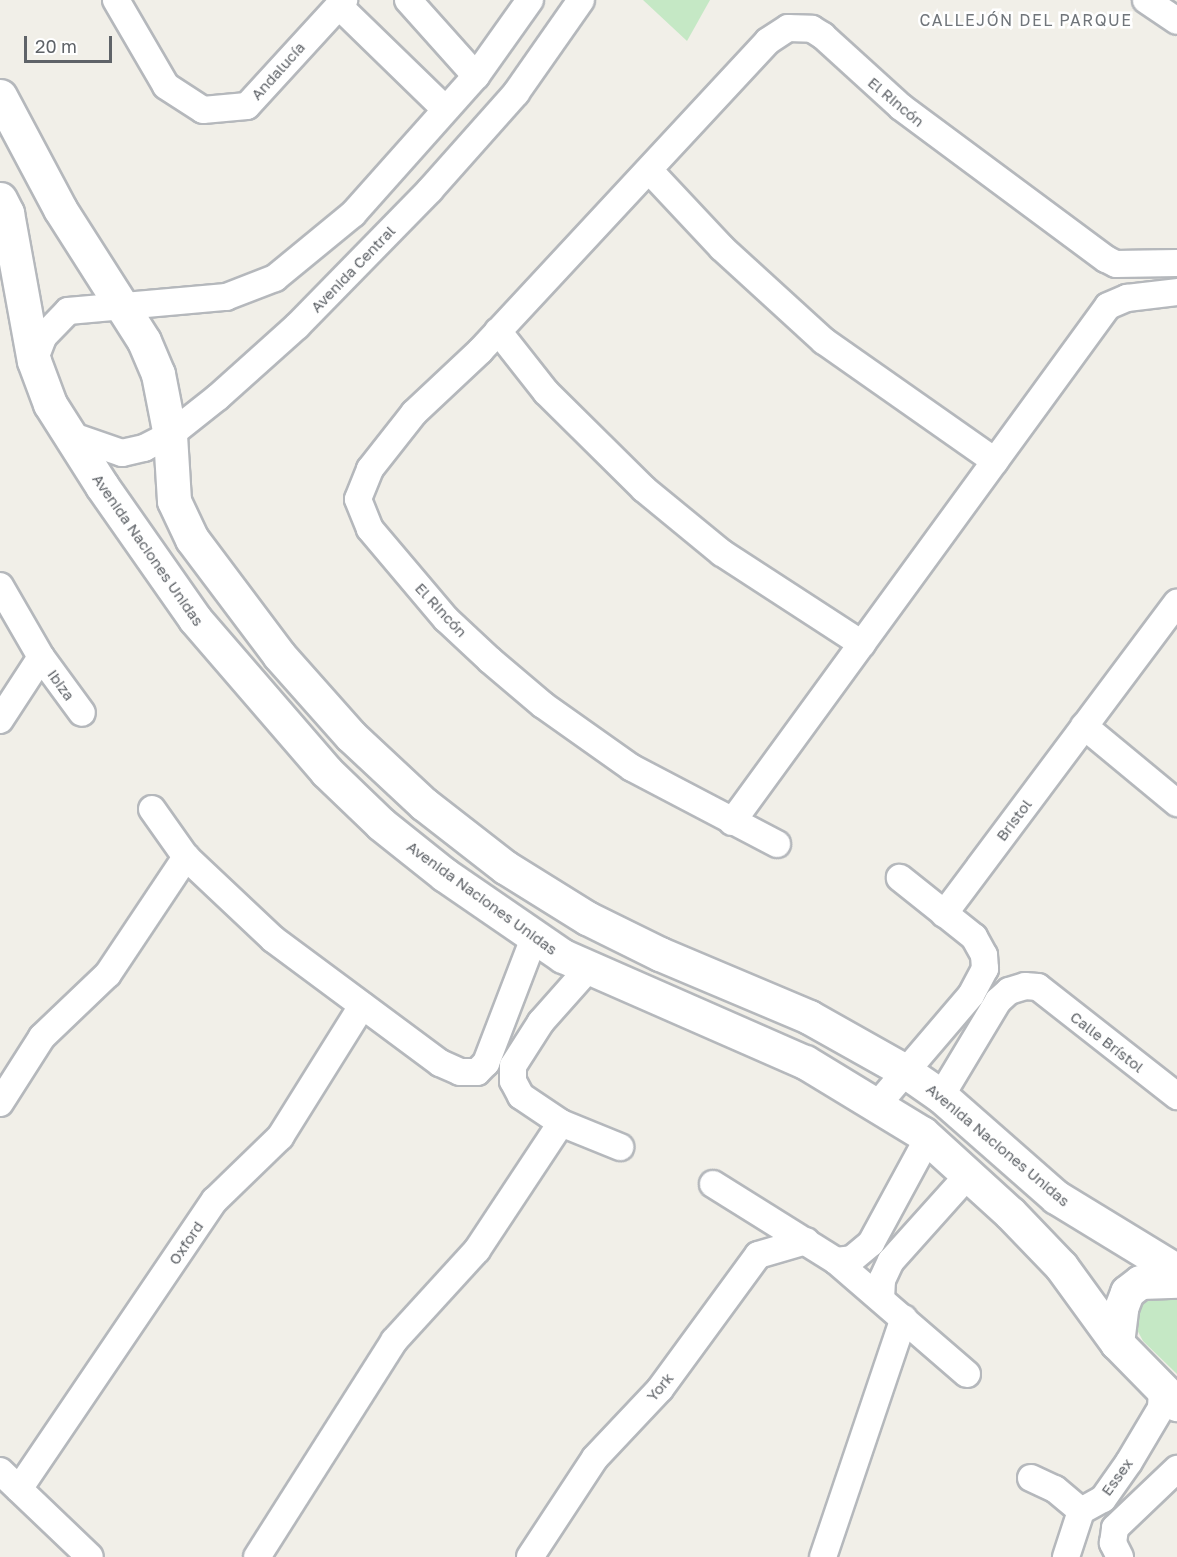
<!DOCTYPE html>
<meta charset="utf-8">
<style>
body{margin:0}
#map{position:relative;width:1177px;height:1557px;overflow:hidden;background:#f1efe8;font-family:"Golos Text",sans-serif}
div>[style]{position:absolute}
.green>*{inset:0;background:#c5e8c5}
.roads{filter:drop-shadow(2px 0 #b5b8bc) drop-shadow(-2px 0 #b5b8bc) drop-shadow(0 2px #b5b8bc) drop-shadow(0 -2px #b5b8bc)}
.minor>*{height:26px;margin:-13px;padding:0 13px;transform-origin:13px;border-radius:13px;background:#fff}
.tertiary>*{height:33px;margin:-16.5px;padding:0 16.5px;transform-origin:16.5px;border-radius:16.5px;background:#fff}
span{translate:-50% -50%;white-space:nowrap;text-align:center;line-height:1.15;-webkit-text-stroke:5px #fff;paint-order:stroke}
.street-label{font-size:15px;color:#5f6368}
.neighbourhood-label{font-size:16px;color:#70757a;letter-spacing:1.5px}
.scale{position:absolute;left:24px;top:36px;width:88px;height:27px;box-sizing:border-box;border:3px solid #5f6368;border-top:0;padding-left:8px;font-size:18px;line-height:21px;white-space:nowrap;color:#5f6368;-webkit-text-stroke:4px #fff;paint-order:stroke}
</style>
<div id="map">
<div class="green">
<div style="clip-path:polygon(643px 0,710px 0,687px 41px)"></div>
<div style="clip-path:polygon(1177px 1290px,1177px 1374px,1143px 1341px,1134px 1324px,1134px 1298px)"></div>
</div>
<div class="roads">
<div class="minor">
<div style="left:116px;top:0;width:99px;rotate:59.8deg"></div>
<div style="left:166px;top:86px;width:44px;rotate:33deg"></div>
<div style="left:203px;top:110px;width:44px;rotate:-5.2deg"></div>
<div style="left:247px;top:106px;width:144px;rotate:-47.5deg"></div>
<div style="left:408px;top:0;width:102px;rotate:48.2deg"></div>
<div style="left:1146px;top:0;width:37px;rotate:34deg"></div>
<div style="left:339px;top:6px;width:148px;rotate:44.2deg"></div>
<div style="left:650px;top:171px;width:105px;rotate:46.9deg"></div>
<div style="left:722px;top:248px;width:138px;rotate:42.4deg"></div>
<div style="left:824px;top:341px;width:209px;rotate:35.1deg"></div>
<div style="left:498px;top:331px;width:78px;rotate:51.8deg"></div>
<div style="left:546px;top:392px;width:138px;rotate:44.7deg"></div>
<div style="left:644px;top:489px;width:101px;rotate:39.4deg"></div>
<div style="left:722px;top:553px;width:167px;rotate:33deg"></div>
<div style="left:34px;top:361px;width:26px;rotate:-69deg"></div>
<div style="left:43px;top:337px;width:36px;rotate:-46deg"></div>
<div style="left:68px;top:311px;width:159px;rotate:-5.1deg"></div>
<div style="left:226px;top:297px;width:53px;rotate:-21.2deg"></div>
<div style="left:275px;top:278px;width:101px;rotate:-39.4deg"></div>
<div style="left:353px;top:214px;width:185px;rotate:-48.3deg"></div>
<div style="left:476px;top:76px;width:93px;rotate:-54.6deg"></div>
<div style="left:70px;top:435px;width:55px;rotate:19.1deg"></div>
<div style="left:122px;top:453px;width:23px;rotate:-13deg"></div>
<div style="left:144px;top:448px;width:29px;rotate:-27deg"></div>
<div style="left:170px;top:435px;width:61px;rotate:-38.4deg"></div>
<div style="left:218px;top:397px;width:106px;rotate:-41.9deg"></div>
<div style="left:297px;top:326px;width:190px;rotate:-45.6deg"></div>
<div style="left:430px;top:190px;width:130px;rotate:-48.4deg"></div>
<div style="left:516px;top:93px;width:113px;rotate:-55deg"></div>
<div style="left:0;top:586px;width:82px;rotate:60deg"></div>
<div style="left:41px;top:657px;width:69px;rotate:53.8deg"></div>
<div style="left:0;top:720px;width:75px;rotate:-56.9deg"></div>
<div style="left:1084px;top:726px;width:121px;rotate:39.6deg"></div>
<div style="left:152px;top:809px;width:59px;rotate:54.7deg"></div>
<div style="left:186px;top:857px;width:120px;rotate:43.3deg"></div>
<div style="left:273px;top:939px;width:208px;rotate:36.6deg"></div>
<div style="left:440px;top:1063px;width:22px;rotate:24deg"></div>
<div style="left:460px;top:1072px;width:17px"></div>
<div style="left:477px;top:1072px;width:13px;rotate:-45deg"></div>
<div style="left:486px;top:1063px;width:134px;rotate:-69deg"></div>
<div style="left:732px;top:822px;width:638px;rotate:-53.92deg"></div>
<div style="left:1108px;top:306px;width:21px;rotate:-23deg"></div>
<div style="left:1127px;top:298px;width:50px;rotate:-6.8deg"></div>
<div style="left:777px;top:844px;width:164px;rotate:-152.3deg"></div>
<div style="left:632px;top:768px;width:109px;rotate:-144.7deg"></div>
<div style="left:543px;top:705px;width:70px;rotate:-139.7deg"></div>
<div style="left:490px;top:660px;width:60px;rotate:-137deg"></div>
<div style="left:446px;top:619px;width:118px;rotate:-130.2deg"></div>
<div style="left:370px;top:529px;width:32px;rotate:-112deg"></div>
<div style="left:358px;top:499px;width:32px;rotate:-68deg"></div>
<div style="left:370px;top:469px;width:71px;rotate:-51.8deg"></div>
<div style="left:414px;top:413px;width:91px;rotate:-43.2deg"></div>
<div style="left:480px;top:351px;width:423px;rotate:-47.1deg"></div>
<div style="left:768px;top:41px;width:24px;rotate:-33deg"></div>
<div style="left:788px;top:28px;width:24px;rotate:2deg"></div>
<div style="left:812px;top:29px;width:13px;rotate:32deg"></div>
<div style="left:823px;top:36px;width:105px;rotate:42.3deg"></div>
<div style="left:901px;top:107px;width:255px;rotate:36.6deg"></div>
<div style="left:1106px;top:259px;width:11px;rotate:27deg"></div>
<div style="left:1116px;top:264px;width:61px;rotate:-0.9deg"></div>
<div style="left:944px;top:914px;width:389px;rotate:-53.2deg"></div>
<div style="left:588px;top:969px;width:71px;rotate:131.6deg"></div>
<div style="left:541px;top:1022px;width:52px;rotate:122.5deg"></div>
<div style="left:513px;top:1066px;width:15px;rotate:90deg"></div>
<div style="left:513px;top:1081px;width:17px;rotate:62deg"></div>
<div style="left:521px;top:1096px;width:48px;rotate:34deg"></div>
<div style="left:561px;top:1123px;width:64px;rotate:22.1deg"></div>
<div style="left:941px;top:1096px;width:111px;rotate:-59deg"></div>
<div style="left:998px;top:1001px;width:15px;rotate:-42deg"></div>
<div style="left:1009px;top:991px;width:17px;rotate:-17deg"></div>
<div style="left:1025px;top:986px;width:13px;rotate:4deg"></div>
<div style="left:1038px;top:987px;width:177px;rotate:38.1deg"></div>
<div style="left:0;top:1103px;width:78px;rotate:-57.5deg"></div>
<div style="left:42px;top:1037px;width:91px;rotate:-43.7deg"></div>
<div style="left:108px;top:974px;width:141px;rotate:-56.3deg"></div>
<div style="left:878px;top:1104px;width:143px;rotate:-49.5deg"></div>
<div style="left:971px;top:995px;width:30px;rotate:-62deg"></div>
<div style="left:985px;top:969px;width:14px;rotate:-94deg"></div>
<div style="left:984px;top:955px;width:21px;rotate:-119deg"></div>
<div style="left:974px;top:937px;width:95px;rotate:-141.4deg"></div>
<div style="left:713px;top:1184px;width:145px;rotate:32deg"></div>
<div style="left:836px;top:1261px;width:173px;rotate:40.8deg"></div>
<div style="left:836px;top:1261px;width:16px;rotate:-7deg"></div>
<div style="left:852px;top:1259px;width:25px;rotate:-40deg"></div>
<div style="left:871px;top:1243px;width:119px;rotate:-61.5deg"></div>
<div style="left:881px;top:1299px;width:19px;rotate:-87deg"></div>
<div style="left:882px;top:1280px;width:21px;rotate:-65deg"></div>
<div style="left:891px;top:1261px;width:117px;rotate:-48.1deg"></div>
<div style="left:0;top:1471px;width:124px;rotate:43.7deg"></div>
<div style="left:1031px;top:1478px;width:26px;rotate:25deg"></div>
<div style="left:1055px;top:1489px;width:34px;rotate:40deg"></div>
<div style="left:19px;top:1489px;width:349px;rotate:-55.9deg"></div>
<div style="left:215px;top:1200px;width:91px;rotate:-44.1deg"></div>
<div style="left:280px;top:1137px;width:155px;rotate:-58deg"></div>
<div style="left:257px;top:1557px;width:256px;rotate:-57.6deg"></div>
<div style="left:394px;top:1341px;width:123px;rotate:-47.6deg"></div>
<div style="left:477px;top:1250px;width:152px;rotate:-56.5deg"></div>
<div style="left:530px;top:1557px;width:118px;rotate:-56.7deg"></div>
<div style="left:595px;top:1458px;width:95px;rotate:-46.7deg"></div>
<div style="left:660px;top:1389px;width:166px;rotate:-53.8deg"></div>
<div style="left:758px;top:1255px;width:50px;rotate:-16.3deg"></div>
<div style="left:823px;top:1557px;width:252px;rotate:-71.3deg"></div>
<div style="left:1066px;top:1557px;width:48px;rotate:-71.9deg"></div>
<div style="left:1081px;top:1511px;width:25px;rotate:-29deg"></div>
<div style="left:1103px;top:1499px;width:45px;rotate:-54.9deg"></div>
<div style="left:1129px;top:1462px;width:63px;rotate:-59.3deg"></div>
<div style="left:1161px;top:1408px;width:17px;rotate:-87deg"></div>
<div style="left:1120px;top:1557px;width:16px;rotate:-117deg"></div>
<div style="left:1113px;top:1543px;width:15px;rotate:-82deg"></div>
<div style="left:1115px;top:1528px;width:86px;rotate:-43.6deg"></div>
</div>
<div class="tertiary">
<div style="left:0;top:96px;width:128px;rotate:62deg"></div>
<div style="left:60px;top:209px;width:156px;rotate:57.5deg"></div>
<div style="left:144px;top:341px;width:36px;rotate:67deg"></div>
<div style="left:158px;top:374px;width:62px;rotate:78.9deg"></div>
<div style="left:170px;top:435px;width:66px;rotate:86.5deg"></div>
<div style="left:174px;top:501px;width:42px;rotate:64.7deg"></div>
<div style="left:192px;top:539px;width:145px;rotate:53.1deg"></div>
<div style="left:279px;top:655px;width:108px;rotate:48.4deg"></div>
<div style="left:351px;top:736px;width:100px;rotate:43deg"></div>
<div style="left:424px;top:804px;width:103px;rotate:37.9deg"></div>
<div style="left:505px;top:867px;width:97px;rotate:31.9deg"></div>
<div style="left:587px;top:918px;width:81px;rotate:26.3deg"></div>
<div style="left:660px;top:954px;width:162px;rotate:22.9deg"></div>
<div style="left:809px;top:1017px;width:110px;rotate:29.4deg"></div>
<div style="left:905px;top:1071px;width:44px;rotate:34.8deg"></div>
<div style="left:941px;top:1096px;width:153px;rotate:41.3deg"></div>
<div style="left:1056px;top:1197px;width:142px;rotate:31.4deg"></div>
<div style="left:0;top:199px;width:16px;rotate:63deg"></div>
<div style="left:7px;top:213px;width:150px;rotate:79.7deg"></div>
<div style="left:34px;top:361px;width:46px;rotate:69.6deg"></div>
<div style="left:50px;top:404px;width:97px;rotate:57.6deg"></div>
<div style="left:102px;top:486px;width:162px;rotate:55deg"></div>
<div style="left:195px;top:619px;width:201px;rotate:49.2deg"></div>
<div style="left:326px;top:771px;width:76px;rotate:43.9deg"></div>
<div style="left:381px;top:824px;width:82px;rotate:38.6deg"></div>
<div style="left:445px;top:875px;width:143px;rotate:34.5deg"></div>
<div style="left:563px;top:956px;width:264px;rotate:23.7deg"></div>
<div style="left:805px;top:1062px;width:137px;rotate:31.3deg"></div>
<div style="left:922px;top:1133px;width:119px;rotate:42.3deg"></div>
<div style="left:1010px;top:1213px;width:74px;rotate:46.1deg"></div>
<div style="left:1061px;top:1266px;width:95px;rotate:54deg"></div>
<div style="left:1117px;top:1343px;width:86px;rotate:45.5deg"></div>
<div style="left:1117px;top:1343px;width:35px;rotate:-83deg"></div>
<div style="left:1121px;top:1308px;width:17px;rotate:-69deg"></div>
<div style="left:1127px;top:1292px;width:16px;rotate:-38deg"></div>
<div style="left:1140px;top:1282px;width:37px;rotate:-2deg"></div>
</div>
</div>
<div class="street-label">
<span style="left:278px;top:71px;rotate:-48deg">Andalucía</span>
<span style="left:896px;top:102px;rotate:40deg">El Rincón</span>
<span style="left:353px;top:269px;rotate:-46deg">Avenida Central</span>
<span style="left:148px;top:550px;rotate:55deg">Avenida Naciones Unidas</span>
<span style="left:441px;top:610px;rotate:47deg">El Rincón</span>
<span style="left:61px;top:685px;rotate:54deg">Ibiza</span>
<span style="left:1014px;top:820px;rotate:-53deg">Bristol</span>
<span style="left:482px;top:898px;rotate:36deg">Avenida Naciones Unidas</span>
<span style="left:1107px;top:1042px;rotate:38deg">Calle Brístol</span>
<span style="left:998px;top:1145px;rotate:40deg">Avenida Naciones Unidas</span>
<span style="left:186px;top:1243px;rotate:-56deg">Oxford</span>
<span style="left:660px;top:1387px;rotate:-50deg">York</span>
<span style="left:1117px;top:1477px;rotate:-54deg">Essex</span>
</div>
<div class="neighbourhood-label">
<span style="left:1026px;top:20px">CALLEJÓN DEL PARQUE</span>
</div>
<div class="scale">20 m</div>
</div>
